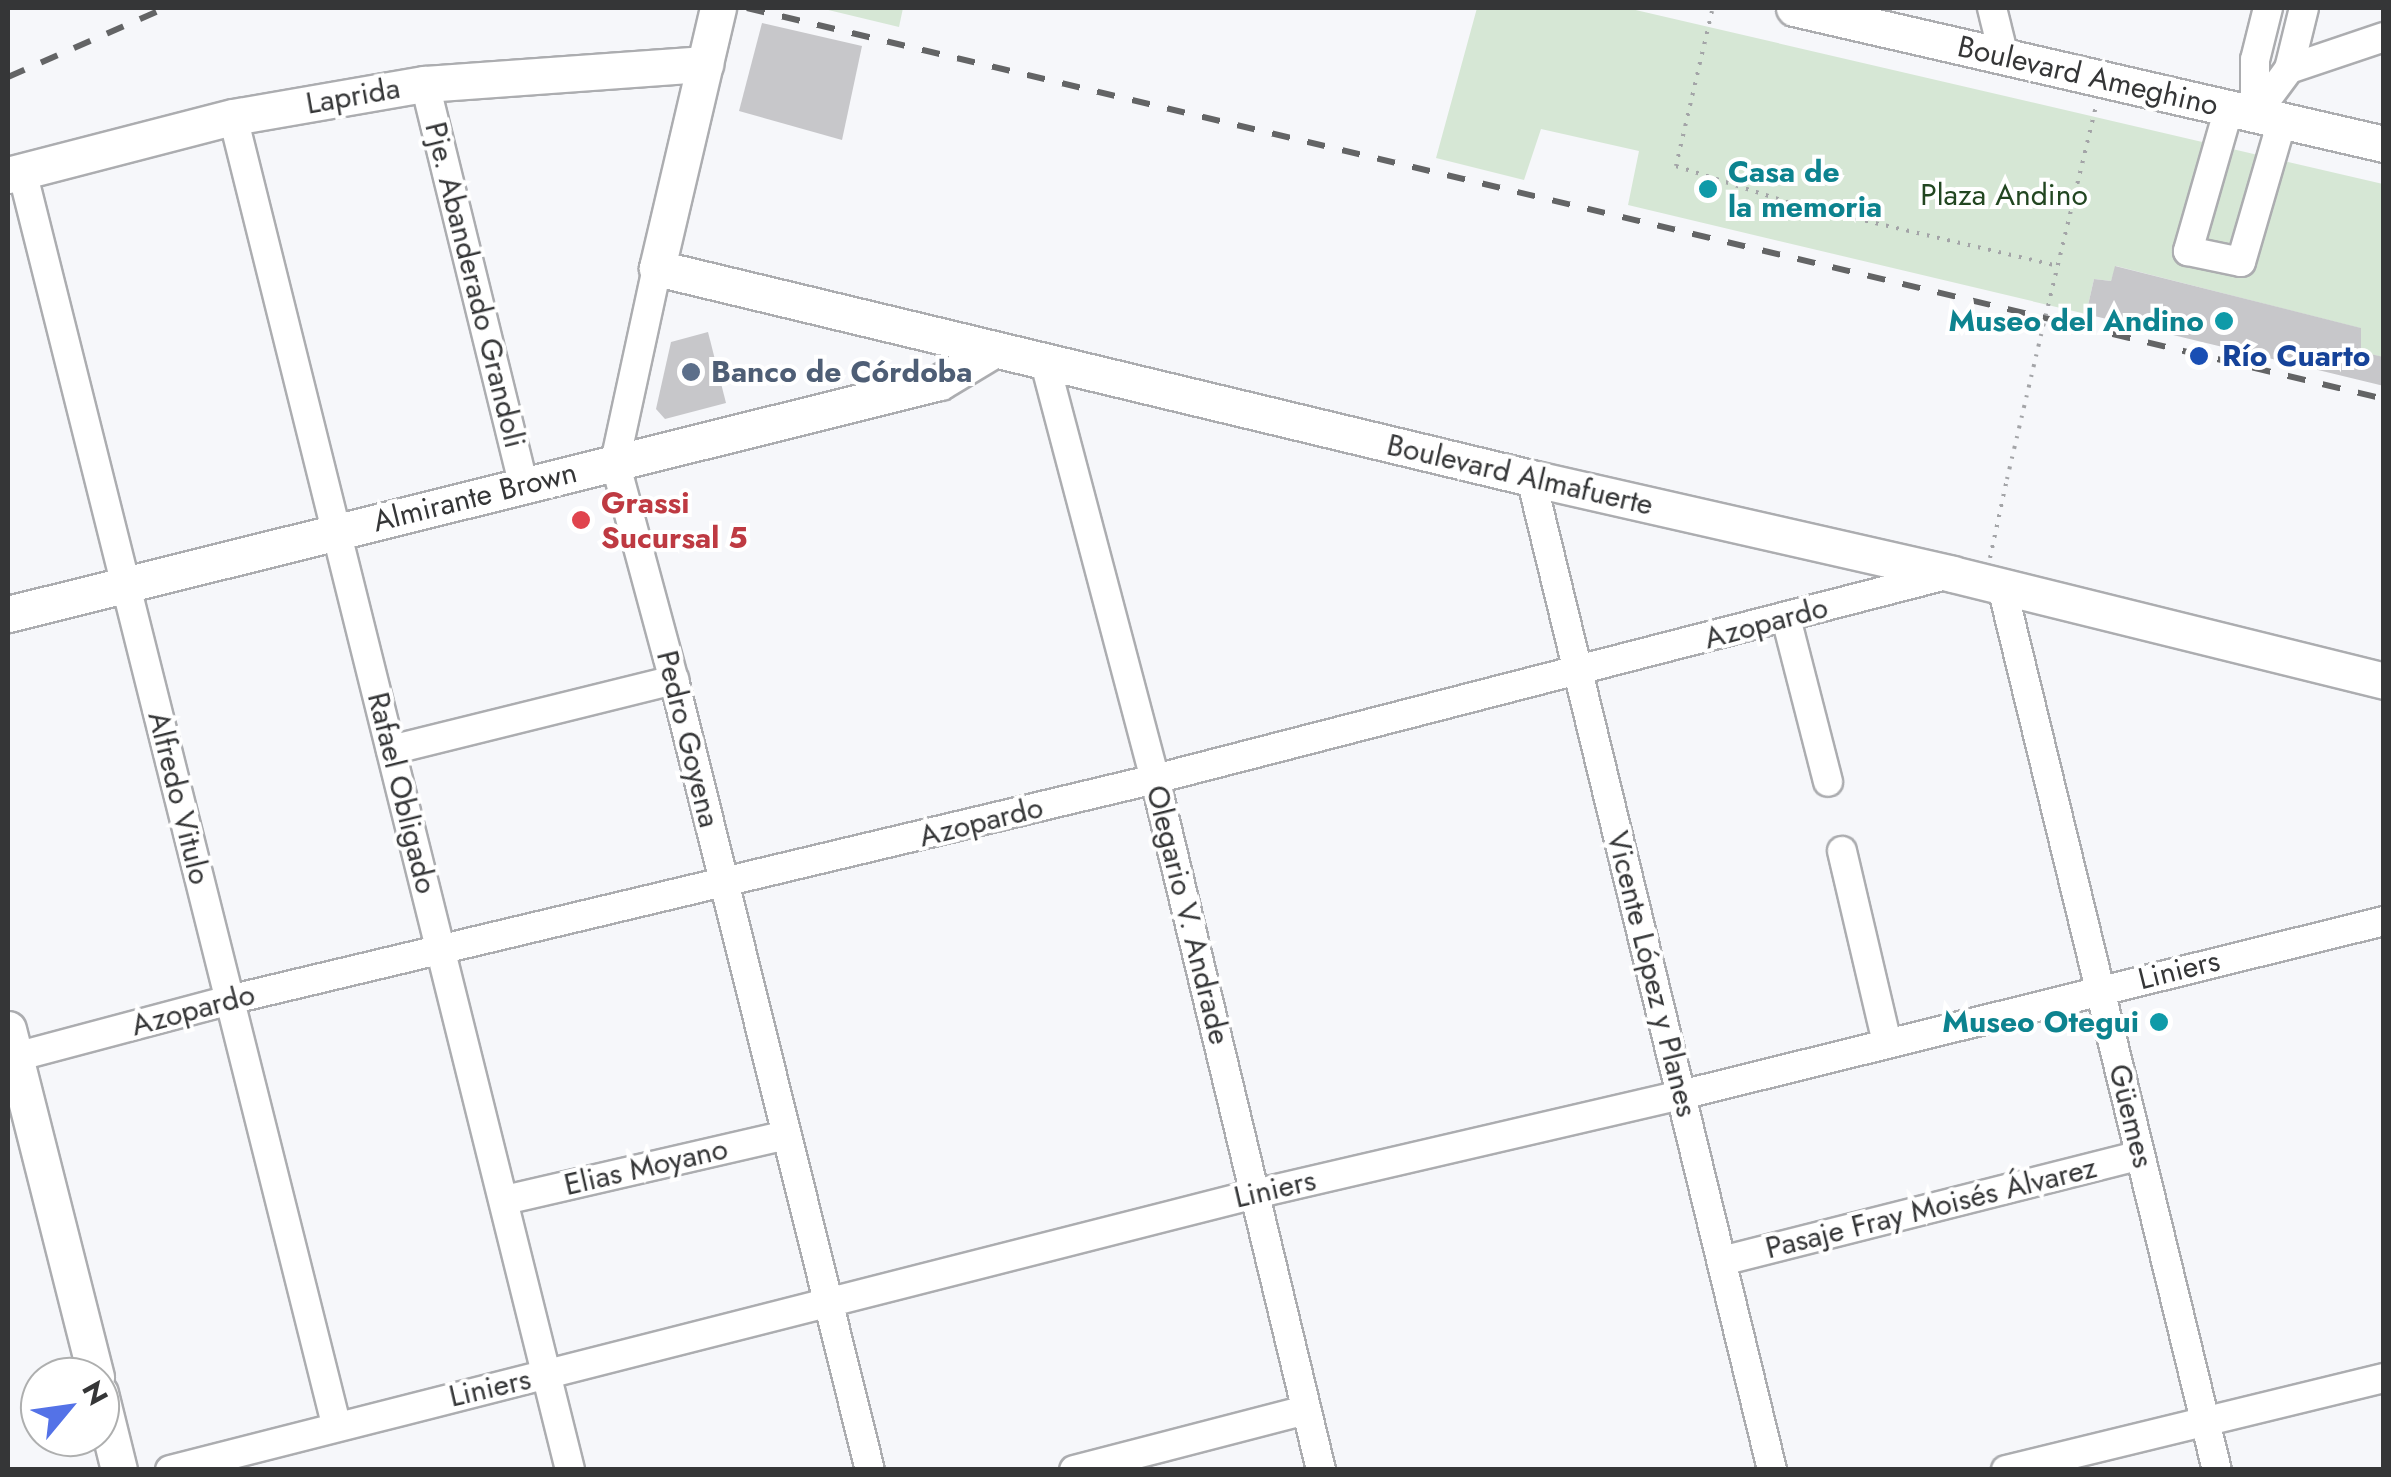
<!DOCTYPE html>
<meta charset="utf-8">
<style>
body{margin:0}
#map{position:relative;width:2391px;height:1477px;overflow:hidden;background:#f6f7fa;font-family:Jost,sans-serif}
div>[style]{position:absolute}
.green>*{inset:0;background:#d6e7d5}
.building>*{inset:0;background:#c7c7ca}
.path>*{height:4px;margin-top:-2px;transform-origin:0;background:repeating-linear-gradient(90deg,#a3a4a7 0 2.5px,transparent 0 10.5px)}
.roads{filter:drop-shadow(2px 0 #acadb0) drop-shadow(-2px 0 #acadb0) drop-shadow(0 2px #acadb0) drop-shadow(0 -2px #acadb0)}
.minor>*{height:28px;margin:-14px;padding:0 14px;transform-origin:14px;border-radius:14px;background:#fff}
.major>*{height:35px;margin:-17.5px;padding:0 17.5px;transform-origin:17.5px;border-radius:17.5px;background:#fff}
.rail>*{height:6px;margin-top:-3px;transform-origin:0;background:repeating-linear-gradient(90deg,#636465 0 18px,transparent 0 36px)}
.path-bridge>*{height:4px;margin-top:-2px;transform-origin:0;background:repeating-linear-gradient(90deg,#a3a4a7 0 2.5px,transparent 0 10.5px)}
.dots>*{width:28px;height:28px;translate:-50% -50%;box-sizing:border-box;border:5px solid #fff;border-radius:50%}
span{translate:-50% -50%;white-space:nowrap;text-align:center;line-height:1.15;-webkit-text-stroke:8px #fff;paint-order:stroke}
.street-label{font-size:30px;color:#353637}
.culture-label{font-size:30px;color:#0d838f;font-weight:700}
.left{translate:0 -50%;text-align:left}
.right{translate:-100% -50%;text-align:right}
.park-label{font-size:30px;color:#224621}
.transit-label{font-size:30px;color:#164399;font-weight:700}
.service-label{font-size:30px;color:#4e5e75;font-weight:700}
.health-label{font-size:30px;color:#be3a42;font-weight:700}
.frame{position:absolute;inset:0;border:10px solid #353637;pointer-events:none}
.north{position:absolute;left:20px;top:1357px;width:100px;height:100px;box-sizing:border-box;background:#fff;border:2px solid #aeafaf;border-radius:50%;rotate:61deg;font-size:28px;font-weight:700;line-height:40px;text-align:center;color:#353637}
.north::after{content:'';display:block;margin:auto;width:35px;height:45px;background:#5472e7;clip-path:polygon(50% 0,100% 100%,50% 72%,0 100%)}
</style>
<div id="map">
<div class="green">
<div style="clip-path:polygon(820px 8px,903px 8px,899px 27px)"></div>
<div style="clip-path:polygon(1477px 8px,1627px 8px,2383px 184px,2383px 357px,2361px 352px,2360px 328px,2116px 266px,2111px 281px,2094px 279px,2086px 314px,1628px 205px,1639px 151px,1541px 129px,1524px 180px,1436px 158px)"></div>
</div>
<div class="building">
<div style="clip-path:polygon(762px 23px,862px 46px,842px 140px,739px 111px)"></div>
<div style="clip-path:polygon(2115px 266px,2361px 328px,2361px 352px,2384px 357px,2384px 386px,2086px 314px,2094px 279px,2111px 281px)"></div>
<div style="clip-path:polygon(708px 332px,726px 403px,665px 419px,656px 409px,671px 342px)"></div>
</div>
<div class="path">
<div style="left:1712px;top:11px;width:159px;rotate:103.1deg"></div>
<div style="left:1676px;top:166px;width:124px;rotate:17.9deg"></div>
<div style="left:1794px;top:204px;width:272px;rotate:13.2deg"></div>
<div style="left:2048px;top:306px;width:206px;rotate:-76.5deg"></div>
<div style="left:1990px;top:558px;width:81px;rotate:-77.9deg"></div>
</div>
<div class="roads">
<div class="minor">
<div style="left:1992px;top:8px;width:50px;rotate:76.2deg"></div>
<div style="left:2289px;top:69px;width:100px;rotate:-18.6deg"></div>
<div style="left:425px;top:84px;width:415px;rotate:76.2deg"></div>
<div style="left:2229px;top:108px;width:149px;rotate:106deg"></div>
<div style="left:2188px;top:251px;width:54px;rotate:11.7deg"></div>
<div style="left:2241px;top:262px;width:147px;rotate:-73.8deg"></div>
<div style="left:2255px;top:115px;width:57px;rotate:-53.5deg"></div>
<div style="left:2289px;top:69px;width:63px;rotate:-76.2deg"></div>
<div style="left:2255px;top:115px;width:55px;rotate:-90deg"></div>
<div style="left:2255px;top:60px;width:54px;rotate:-76deg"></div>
<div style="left:233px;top:117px;width:1394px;rotate:76.01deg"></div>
<div style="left:22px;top:171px;width:1292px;rotate:75.93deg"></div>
<div style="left:657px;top:268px;width:198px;rotate:102.2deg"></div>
<div style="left:615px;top:462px;width:226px;rotate:74.9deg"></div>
<div style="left:674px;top:680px;width:814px;rotate:76.07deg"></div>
<div style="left:1045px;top:363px;width:430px;rotate:75.2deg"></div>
<div style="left:1155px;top:779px;width:711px;rotate:76.49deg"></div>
<div style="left:1531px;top:478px;width:1021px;rotate:76.34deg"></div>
<div style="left:2002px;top:587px;width:909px;rotate:76.32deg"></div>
<div style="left:1786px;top:618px;width:169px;rotate:75.6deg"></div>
<div style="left:391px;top:750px;width:292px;rotate:-13.9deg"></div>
<div style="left:1842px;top:851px;width:197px;rotate:76.8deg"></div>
<div style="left:8px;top:1059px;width:229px;rotate:-14.9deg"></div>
<div style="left:229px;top:1000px;width:952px;rotate:-13.42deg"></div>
<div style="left:1155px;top:779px;width:821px;rotate:-14.46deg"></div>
<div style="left:505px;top:1200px;width:289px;rotate:-13deg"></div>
<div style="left:1722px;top:1261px;width:431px;rotate:-14.2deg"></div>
<div style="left:170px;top:1470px;width:1120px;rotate:-14.27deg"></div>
<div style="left:1255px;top:1194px;width:437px;rotate:-13.1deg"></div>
<div style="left:1681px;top:1095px;width:724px;rotate:-13.9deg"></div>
<div style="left:1074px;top:1470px;width:240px;rotate:-14.5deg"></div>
<div style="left:2006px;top:1470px;width:389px;rotate:-13.7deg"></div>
</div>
<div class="major">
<div style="left:718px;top:8px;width:267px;rotate:103.2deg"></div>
<div style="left:657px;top:268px;width:899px;rotate:13.51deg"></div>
<div style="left:1531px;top:478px;width:432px;rotate:12.8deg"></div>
<div style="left:1952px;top:574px;width:445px;rotate:13.9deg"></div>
<div style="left:1794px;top:8px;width:605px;rotate:12.98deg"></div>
<div style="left:8px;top:175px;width:232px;rotate:-14.5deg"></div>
<div style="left:233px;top:117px;width:195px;rotate:-9.8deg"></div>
<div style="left:425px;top:84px;width:281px;rotate:-4.1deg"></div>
<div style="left:8px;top:614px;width:960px;rotate:-13.98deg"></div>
<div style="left:940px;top:382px;width:62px;rotate:-31.1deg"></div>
<div style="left:8px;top:1029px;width:359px;rotate:75.8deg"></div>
<div style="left:100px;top:1393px;width:79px;rotate:76.1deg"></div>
</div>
</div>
<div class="rail">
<div style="left:747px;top:8px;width:1683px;rotate:13.43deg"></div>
<div style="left:8px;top:77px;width:171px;rotate:-23.7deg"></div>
</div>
<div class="path-bridge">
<div style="left:2007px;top:479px;width:178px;rotate:-76.7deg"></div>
</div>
<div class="dots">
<div style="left:1708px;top:189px;background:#0f9aa8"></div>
<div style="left:2224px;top:321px;background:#0f9aa8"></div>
<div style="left:2199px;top:356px;background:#1a4fb4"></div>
<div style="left:691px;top:372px;background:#5c6f8a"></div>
<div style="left:581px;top:520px;background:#e0444e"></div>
<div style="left:2159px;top:1022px;background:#0f9aa8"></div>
</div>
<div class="street-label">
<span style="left:2088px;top:76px;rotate:13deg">Boulevard Ameghino</span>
<span style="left:353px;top:96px;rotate:-10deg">Laprida</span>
<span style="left:475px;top:285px;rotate:76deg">Pje. Abanderado Grandoli</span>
<span style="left:1520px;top:475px;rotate:13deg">Boulevard Almafuerte</span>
<span style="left:475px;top:497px;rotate:-14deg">Almirante Brown</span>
<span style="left:1766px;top:623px;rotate:-15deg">Azopardo</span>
<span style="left:688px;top:739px;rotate:76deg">Pedro Goyena</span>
<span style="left:402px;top:793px;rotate:76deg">Rafael Obligado</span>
<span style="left:179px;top:798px;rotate:76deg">Alfredo Vitulo</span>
<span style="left:981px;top:822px;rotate:-14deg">Azopardo</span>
<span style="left:1188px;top:915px;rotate:76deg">Olegario V. Andrade</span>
<span style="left:2179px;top:970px;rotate:-14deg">Liniers</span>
<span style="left:1652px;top:974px;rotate:76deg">Vicente López y Planes</span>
<span style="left:193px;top:1010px;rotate:-15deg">Azopardo</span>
<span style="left:2131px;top:1116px;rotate:76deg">Güemes</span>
<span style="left:646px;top:1167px;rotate:-13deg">Elias Moyano</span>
<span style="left:1275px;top:1189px;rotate:-13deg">Liniers</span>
<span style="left:1931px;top:1208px;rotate:-14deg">Pasaje Fray Moisés Álvarez</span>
<span style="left:490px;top:1388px;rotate:-13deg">Liniers</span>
</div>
<div class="culture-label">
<span class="left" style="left:1728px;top:189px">Casa de<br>la memoria</span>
<span class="right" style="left:2204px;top:321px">Museo del Andino</span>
<span class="right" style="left:2139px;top:1022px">Museo Otegui</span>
</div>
<div class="park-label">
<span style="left:2004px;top:195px">Plaza Andino</span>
</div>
<div class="transit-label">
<span class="left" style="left:2222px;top:356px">Río Cuarto</span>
</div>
<div class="service-label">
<span class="left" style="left:711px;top:372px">Banco de Córdoba</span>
</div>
<div class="health-label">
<span class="left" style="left:601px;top:520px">Grassi<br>Sucursal 5</span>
</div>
<div class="frame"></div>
<div class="north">N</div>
</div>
